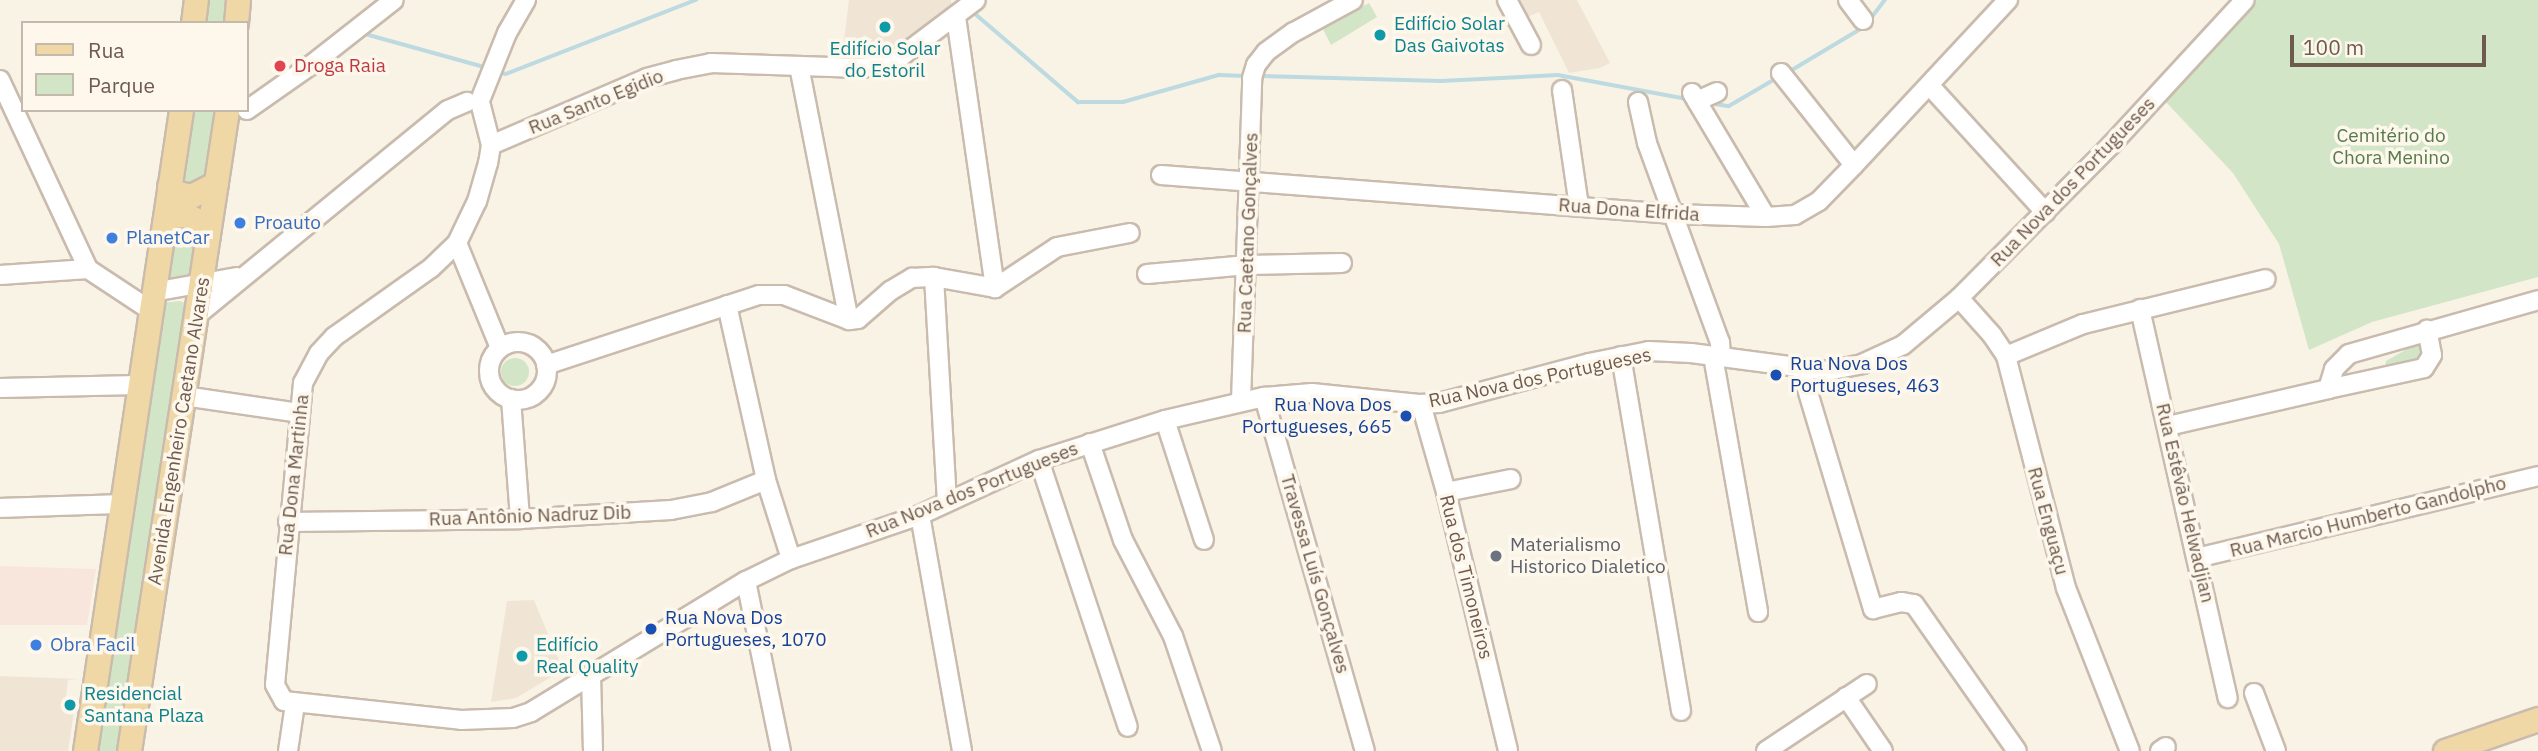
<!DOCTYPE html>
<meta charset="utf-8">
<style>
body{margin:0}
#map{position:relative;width:2538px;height:751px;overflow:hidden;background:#f9f3e6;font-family:"IBM Plex Sans",sans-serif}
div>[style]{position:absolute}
.residential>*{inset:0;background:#f0e5d5}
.commercial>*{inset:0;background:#f8e5db}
.green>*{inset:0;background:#d2e5c6}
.round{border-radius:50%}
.stream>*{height:3.5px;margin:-1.75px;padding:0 1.75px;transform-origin:1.75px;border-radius:1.75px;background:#bddae0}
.roads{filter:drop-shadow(2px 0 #c9bbad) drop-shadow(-2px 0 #c9bbad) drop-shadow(0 2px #c9bbad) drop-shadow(0 -2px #c9bbad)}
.minor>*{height:18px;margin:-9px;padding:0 9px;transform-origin:9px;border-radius:9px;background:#fff}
.minor>.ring{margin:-9px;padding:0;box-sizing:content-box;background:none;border:18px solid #fff;border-radius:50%}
.major>*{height:23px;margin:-11.5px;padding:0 11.5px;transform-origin:11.5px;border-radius:11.5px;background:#f0d7a6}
.dots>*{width:19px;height:19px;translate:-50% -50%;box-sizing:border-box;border:4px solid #fdf7ec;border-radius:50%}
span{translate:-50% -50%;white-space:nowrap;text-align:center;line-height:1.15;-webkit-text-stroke:7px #fdf7ec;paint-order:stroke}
.culture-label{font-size:19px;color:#0d838f}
.left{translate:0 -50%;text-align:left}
.health-label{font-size:19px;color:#be3a42}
.street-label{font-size:19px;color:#6f5b4e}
.park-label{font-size:19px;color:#567a4b}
.shop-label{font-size:19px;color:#366cbe}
.transit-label{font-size:19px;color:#164399}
.right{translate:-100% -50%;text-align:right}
.worship-label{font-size:19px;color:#5b616d}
.legend{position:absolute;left:21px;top:21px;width:228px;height:91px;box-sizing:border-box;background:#fdf7ec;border:2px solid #c4b9ad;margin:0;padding:9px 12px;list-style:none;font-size:21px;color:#6f5b4e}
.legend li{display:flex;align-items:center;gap:14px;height:35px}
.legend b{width:35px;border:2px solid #c4b9ad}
.scale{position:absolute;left:2290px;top:35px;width:196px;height:32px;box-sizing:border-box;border:4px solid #6f5b4e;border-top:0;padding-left:9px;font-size:21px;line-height:24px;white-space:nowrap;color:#6f5b4e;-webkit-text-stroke:5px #fdf7ec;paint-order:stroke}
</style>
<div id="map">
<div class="residential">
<div style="clip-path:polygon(849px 0,951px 0,953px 10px,899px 51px,881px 56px,842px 57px)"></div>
<div style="clip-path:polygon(1512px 0,1577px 0,1610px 63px,1600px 68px,1569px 73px,1539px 12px,1523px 19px)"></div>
<div style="clip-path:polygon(534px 600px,563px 670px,516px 698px,491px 702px,507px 601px)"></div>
<div style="clip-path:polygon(0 676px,79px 679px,68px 680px,66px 698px,76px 699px,68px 751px,0 751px)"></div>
</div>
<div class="commercial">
<div style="clip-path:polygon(0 566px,96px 569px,87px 625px,0 625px)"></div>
</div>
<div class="green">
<div style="clip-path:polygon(201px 0,229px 0,226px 23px,198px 23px)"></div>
<div style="clip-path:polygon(2257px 0,2538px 0,2538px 277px,2372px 322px,2309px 350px,2279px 244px,2233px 173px,2164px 100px)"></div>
<div style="clip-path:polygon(1369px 3px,1377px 17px,1331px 45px,1322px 27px)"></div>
<div style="clip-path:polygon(186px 110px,217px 110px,205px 183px,196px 189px,177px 180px)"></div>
<div style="clip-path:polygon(171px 222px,198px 232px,191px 280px,166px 284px)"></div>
<div style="clip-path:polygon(180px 301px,187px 304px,121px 751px,95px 751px,161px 303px)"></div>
<div style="clip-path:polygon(2416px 344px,2422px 345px,2421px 361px,2385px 367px,2386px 361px)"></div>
<div class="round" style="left:501px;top:358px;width:28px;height:28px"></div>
</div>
<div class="stream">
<div style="left:972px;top:11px;width:140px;rotate:40.6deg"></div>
<div style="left:1078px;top:102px;width:45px"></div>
<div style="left:1123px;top:102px;width:100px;rotate:-15.7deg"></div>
<div style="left:1219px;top:75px;width:26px;rotate:2deg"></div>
<div style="left:1869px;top:21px;width:26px;rotate:-53deg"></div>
<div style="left:369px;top:35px;width:123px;rotate:15.5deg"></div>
<div style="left:499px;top:72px;width:7px;rotate:16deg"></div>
<div style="left:506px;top:74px;width:204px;rotate:-21.3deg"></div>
<div style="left:1787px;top:73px;width:90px;rotate:-30.9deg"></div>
<div style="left:1260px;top:76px;width:181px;rotate:1.6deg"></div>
<div style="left:1441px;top:81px;width:117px;rotate:-2.9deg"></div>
<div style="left:1558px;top:75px;width:131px;rotate:10.5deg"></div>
<div style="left:1709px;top:103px;width:20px;rotate:9deg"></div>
<div style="left:1729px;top:106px;width:56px;rotate:-30.3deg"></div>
</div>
<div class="roads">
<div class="minor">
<div style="left:1507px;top:0;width:51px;rotate:61.9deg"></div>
<div style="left:1848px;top:0;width:25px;rotate:53deg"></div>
<div style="left:956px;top:17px;width:274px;rotate:81.8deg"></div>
<div style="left:799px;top:66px;width:259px;rotate:78.9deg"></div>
<div style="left:1781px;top:73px;width:117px;rotate:51.6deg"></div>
<div style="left:0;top:80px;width:208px;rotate:65deg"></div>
<div style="left:88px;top:269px;width:88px;rotate:176.1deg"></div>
<div style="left:1930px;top:86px;width:171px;rotate:47.6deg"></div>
<div style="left:1562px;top:90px;width:118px;rotate:81.7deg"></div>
<div style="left:1692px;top:93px;width:144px;rotate:59.2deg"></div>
<div style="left:481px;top:98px;width:70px;rotate:-68.2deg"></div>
<div style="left:507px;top:33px;width:38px;rotate:-60deg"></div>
<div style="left:1697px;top:101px;width:22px;rotate:-24deg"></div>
<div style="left:1638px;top:102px;width:42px;rotate:77.6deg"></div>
<div style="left:1647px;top:143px;width:212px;rotate:69.9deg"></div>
<div style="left:1720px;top:342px;width:15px;rotate:86deg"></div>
<div style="left:481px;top:106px;width:40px;rotate:75.6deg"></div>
<div style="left:491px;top:145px;width:18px;rotate:99deg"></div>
<div style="left:488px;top:163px;width:40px;rotate:106deg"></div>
<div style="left:477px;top:201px;width:47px;rotate:115.5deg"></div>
<div style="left:457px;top:243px;width:36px;rotate:136deg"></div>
<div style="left:431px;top:268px;width:119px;rotate:144.6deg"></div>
<div style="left:334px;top:337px;width:22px;rotate:133deg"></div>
<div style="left:319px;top:353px;width:34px;rotate:118deg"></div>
<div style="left:303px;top:383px;width:303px;rotate:95.3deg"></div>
<div style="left:275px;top:685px;width:18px;rotate:61deg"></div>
<div style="left:284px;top:701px;width:178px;rotate:6.1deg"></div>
<div style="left:461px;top:720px;width:52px;rotate:-2.2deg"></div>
<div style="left:513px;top:718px;width:19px;rotate:-18deg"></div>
<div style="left:531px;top:712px;width:252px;rotate:-31.4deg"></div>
<div style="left:746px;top:581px;width:50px;rotate:-26.1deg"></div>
<div style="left:791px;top:559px;width:136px;rotate:-18.8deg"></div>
<div style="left:920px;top:515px;width:131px;rotate:-24.8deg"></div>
<div style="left:1039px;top:460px;width:132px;rotate:-17.6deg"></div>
<div style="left:1165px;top:420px;width:102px;rotate:-13.1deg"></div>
<div style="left:1264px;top:397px;width:48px;rotate:-4.8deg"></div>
<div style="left:1312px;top:393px;width:110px;rotate:5.8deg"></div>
<div style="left:1421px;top:404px;width:18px;rotate:-3deg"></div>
<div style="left:1439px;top:403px;width:155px;rotate:-14.9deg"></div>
<div style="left:1589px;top:363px;width:61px;rotate:-11.3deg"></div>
<div style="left:1649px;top:351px;width:42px;rotate:2.7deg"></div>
<div style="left:1691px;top:353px;width:137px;rotate:7.5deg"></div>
<div style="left:1827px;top:371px;width:36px;rotate:-11deg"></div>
<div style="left:1862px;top:364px;width:45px;rotate:-24.9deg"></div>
<div style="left:1903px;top:345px;width:73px;rotate:-40deg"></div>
<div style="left:1959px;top:298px;width:216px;rotate:-45.2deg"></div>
<div style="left:2111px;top:145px;width:197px;rotate:-47.3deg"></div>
<div style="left:247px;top:110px;width:78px;rotate:-35.1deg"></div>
<div style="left:311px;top:65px;width:105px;rotate:-38.1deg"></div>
<div style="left:491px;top:145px;width:170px;rotate:-23.2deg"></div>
<div style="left:647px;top:78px;width:30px;rotate:-15deg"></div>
<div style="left:676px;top:70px;width:36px;rotate:-11deg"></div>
<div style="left:711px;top:63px;width:150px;rotate:1.9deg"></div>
<div style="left:861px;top:68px;width:21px;rotate:-8deg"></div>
<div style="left:882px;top:65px;width:23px;rotate:-25deg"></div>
<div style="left:903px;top:55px;width:91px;rotate:-37deg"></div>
<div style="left:1161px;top:175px;width:513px;rotate:4.36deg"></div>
<div style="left:1673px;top:214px;width:93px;rotate:1.8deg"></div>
<div style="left:1766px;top:217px;width:29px;rotate:-4deg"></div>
<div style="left:1795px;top:215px;width:28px;rotate:-30deg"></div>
<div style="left:1819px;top:201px;width:50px;rotate:-45.8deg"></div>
<div style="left:1854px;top:165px;width:226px;rotate:-47deg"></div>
<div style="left:457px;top:243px;width:113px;rotate:67.7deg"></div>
<div style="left:88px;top:269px;width:74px;rotate:33.5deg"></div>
<div style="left:1147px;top:274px;width:101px;rotate:-5.1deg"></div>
<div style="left:1248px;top:265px;width:94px;rotate:-1.2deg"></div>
<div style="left:934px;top:277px;width:225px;rotate:86.7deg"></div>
<div style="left:153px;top:292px;width:85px;rotate:-10.1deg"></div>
<div style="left:1959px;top:298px;width:50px;rotate:48.3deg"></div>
<div style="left:1992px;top:335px;width:25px;rotate:56deg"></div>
<div style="left:2006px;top:356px;width:240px;rotate:75.5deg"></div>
<div style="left:2066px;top:588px;width:175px;rotate:68.6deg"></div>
<div style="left:727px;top:305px;width:179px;rotate:77.4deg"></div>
<div style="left:766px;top:480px;width:83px;rotate:72.4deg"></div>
<div style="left:2140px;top:309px;width:399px;rotate:77.3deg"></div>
<div style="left:196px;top:316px;width:325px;rotate:-39.3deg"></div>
<div style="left:448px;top:110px;width:21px;rotate:-23deg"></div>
<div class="ring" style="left:489px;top:342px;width:40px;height:40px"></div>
<div style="left:1621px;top:356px;width:360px;rotate:80.4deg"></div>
<div style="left:1713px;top:356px;width:260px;rotate:80deg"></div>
<div style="left:2006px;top:356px;width:83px;rotate:-22.6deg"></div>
<div style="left:2083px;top:324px;width:188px;rotate:-13.8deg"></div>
<div style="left:546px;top:365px;width:224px;rotate:-18.2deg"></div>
<div style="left:759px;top:295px;width:25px"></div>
<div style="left:784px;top:295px;width:70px;rotate:21deg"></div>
<div style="left:849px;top:320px;width:9px;rotate:-6deg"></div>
<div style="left:858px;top:319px;width:43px;rotate:-41.2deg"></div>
<div style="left:890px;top:291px;width:26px;rotate:-31deg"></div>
<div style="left:912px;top:278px;width:22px;rotate:-3deg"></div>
<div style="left:934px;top:277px;width:62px;rotate:10.2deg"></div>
<div style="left:995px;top:288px;width:74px;rotate:-33.5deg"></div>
<div style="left:1057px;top:247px;width:74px;rotate:-10.9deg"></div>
<div style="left:1801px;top:369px;width:251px;rotate:73.3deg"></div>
<div style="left:1873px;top:609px;width:29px;rotate:-14deg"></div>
<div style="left:1901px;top:602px;width:13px;rotate:9deg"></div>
<div style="left:1914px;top:604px;width:179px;rotate:55deg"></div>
<div style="left:0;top:388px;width:138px;rotate:-1.2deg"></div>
<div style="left:2328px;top:389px;width:98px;rotate:-12.3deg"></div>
<div style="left:2424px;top:368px;width:15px;rotate:-58deg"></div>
<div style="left:2432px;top:355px;width:26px;rotate:-101deg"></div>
<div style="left:184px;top:396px;width:116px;rotate:8.4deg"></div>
<div style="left:1264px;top:397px;width:368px;rotate:74.1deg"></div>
<div style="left:511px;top:399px;width:120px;rotate:85.7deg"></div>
<div style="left:1241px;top:401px;width:323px;rotate:-88deg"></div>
<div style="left:1252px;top:78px;width:14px;rotate:-73deg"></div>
<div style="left:1256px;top:65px;width:16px;rotate:-52deg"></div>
<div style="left:1266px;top:52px;width:34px;rotate:-36deg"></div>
<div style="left:1294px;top:32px;width:67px;rotate:-28.5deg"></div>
<div style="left:1421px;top:404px;width:91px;rotate:74.1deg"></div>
<div style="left:1446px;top:492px;width:266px;rotate:76.5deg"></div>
<div style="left:1165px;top:420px;width:126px;rotate:72deg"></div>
<div style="left:2168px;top:426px;width:164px;rotate:-13deg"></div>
<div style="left:2328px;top:389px;width:21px;rotate:-73deg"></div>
<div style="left:2334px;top:369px;width:21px;rotate:-45deg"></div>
<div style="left:2349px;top:354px;width:197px;rotate:-15.9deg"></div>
<div style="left:1090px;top:443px;width:102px;rotate:71.2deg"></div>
<div style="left:1123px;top:540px;width:108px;rotate:62.5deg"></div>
<div style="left:1173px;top:636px;width:121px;rotate:71.3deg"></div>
<div style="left:1039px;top:460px;width:281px;rotate:71.6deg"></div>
<div style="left:1446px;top:492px;width:66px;rotate:-11.3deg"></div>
<div style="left:0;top:508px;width:123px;rotate:-1.9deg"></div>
<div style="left:920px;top:515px;width:240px;rotate:79.9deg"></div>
<div style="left:288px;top:522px;width:232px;rotate:-0.7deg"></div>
<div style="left:520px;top:519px;width:151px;rotate:-3.4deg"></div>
<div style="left:671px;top:510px;width:42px;rotate:-11deg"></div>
<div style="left:712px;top:502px;width:58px;rotate:-22.2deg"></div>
<div style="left:2197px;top:558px;width:351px;rotate:-13.5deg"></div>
<div style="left:746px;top:581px;width:174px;rotate:78.4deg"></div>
<div style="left:591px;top:675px;width:76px;rotate:88.5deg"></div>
<div style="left:2254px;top:693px;width:62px;rotate:69.2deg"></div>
<div style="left:1846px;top:697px;width:65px;rotate:55.6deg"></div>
<div style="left:288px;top:751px;width:48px;rotate:-81.5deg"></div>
<div style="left:1766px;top:751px;width:121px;rotate:-33.6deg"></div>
<div style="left:2160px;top:751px;width:7px;rotate:-34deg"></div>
</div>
<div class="major">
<div style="left:193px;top:23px;width:23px;rotate:-83deg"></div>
<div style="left:236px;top:23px;width:23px;rotate:-85deg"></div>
<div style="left:169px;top:186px;width:11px;rotate:38deg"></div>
<div style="left:178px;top:193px;width:13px;rotate:13deg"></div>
<div style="left:191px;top:196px;width:28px;rotate:-27deg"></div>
<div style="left:164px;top:224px;width:12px;rotate:-42deg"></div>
<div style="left:173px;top:216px;width:13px;rotate:-4deg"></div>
<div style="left:186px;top:215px;width:12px;rotate:24deg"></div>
<div style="left:197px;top:220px;width:19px;rotate:55deg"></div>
<div style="left:85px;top:751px;width:648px;rotate:-81.48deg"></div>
<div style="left:129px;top:751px;width:648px;rotate:-81.31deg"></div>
<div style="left:2445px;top:751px;width:98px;rotate:-19deg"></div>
</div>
</div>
<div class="dots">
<div style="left:885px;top:27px;background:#0f9aa8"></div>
<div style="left:1380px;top:35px;background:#0f9aa8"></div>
<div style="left:280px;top:66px;background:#e0444e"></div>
<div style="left:240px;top:223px;background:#3f7fe0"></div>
<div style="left:112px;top:238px;background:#3f7fe0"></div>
<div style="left:1776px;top:375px;background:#1a4fb4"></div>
<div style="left:1406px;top:416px;background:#1a4fb4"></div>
<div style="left:1496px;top:556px;background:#6b7280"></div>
<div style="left:651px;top:629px;background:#1a4fb4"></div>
<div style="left:36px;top:645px;background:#3f7fe0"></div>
<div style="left:522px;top:656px;background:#0f9aa8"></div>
<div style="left:70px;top:705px;background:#0f9aa8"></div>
</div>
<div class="culture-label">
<span class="left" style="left:1394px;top:35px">Edifício Solar<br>Das Gaivotas</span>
<span style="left:885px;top:60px">Edifício Solar<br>do Estoril</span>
<span class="left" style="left:536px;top:656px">Edifício<br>Real Quality</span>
<span class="left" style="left:84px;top:705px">Residencial<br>Santana Plaza</span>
</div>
<div class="health-label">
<span class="left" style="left:294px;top:66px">Droga Raia</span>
</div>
<div class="street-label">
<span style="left:596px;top:102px;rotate:-22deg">Rua Santo Egidio</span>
<span style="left:2073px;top:182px;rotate:-46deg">Rua Nova dos Portugueses</span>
<span style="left:1629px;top:210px;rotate:4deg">Rua Dona Elfrida</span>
<span style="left:1248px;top:233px;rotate:-88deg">Rua Caetano Gonçalves</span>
<span style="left:1540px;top:378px;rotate:-12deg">Rua Nova dos Portugueses</span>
<span style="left:179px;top:431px;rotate:-81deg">Avenida Engenheiro Caetano Alvares</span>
<span style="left:294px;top:475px;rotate:-84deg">Rua Dona Martinha</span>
<span style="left:972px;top:490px;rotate:-22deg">Rua Nova dos Portugueses</span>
<span style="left:2185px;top:503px;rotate:77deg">Rua Estêvão Helwadjian</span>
<span style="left:530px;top:516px;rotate:-2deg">Rua Antônio Nadruz Dib</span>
<span style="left:2368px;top:517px;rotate:-14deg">Rua Marcio Humberto Gandolpho</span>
<span style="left:2048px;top:521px;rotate:75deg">Rua Enguaçu</span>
<span style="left:1315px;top:574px;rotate:74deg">Travessa Luís Gonçalves</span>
<span style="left:1466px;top:577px;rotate:76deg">Rua dos Timoneiros</span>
</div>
<div class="park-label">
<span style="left:2391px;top:147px">Cemitério do<br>Chora Menino</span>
</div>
<div class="shop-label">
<span class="left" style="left:254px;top:223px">Proauto</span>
<span class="left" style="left:126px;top:238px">PlanetCar</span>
<span class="left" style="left:50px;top:645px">Obra Facil</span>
</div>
<div class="transit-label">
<span class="left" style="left:1790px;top:375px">Rua Nova Dos<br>Portugueses, 463</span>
<span class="right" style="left:1392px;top:416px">Rua Nova Dos<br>Portugueses, 665</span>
<span class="left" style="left:665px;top:629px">Rua Nova Dos<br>Portugueses, 1070</span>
</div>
<div class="worship-label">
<span class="left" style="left:1510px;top:556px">Materialismo<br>Historico Dialetico</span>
</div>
<ul class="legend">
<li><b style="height:9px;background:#f0d7a6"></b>Rua</li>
<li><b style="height:19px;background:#d2e5c6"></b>Parque</li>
</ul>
<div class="scale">100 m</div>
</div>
